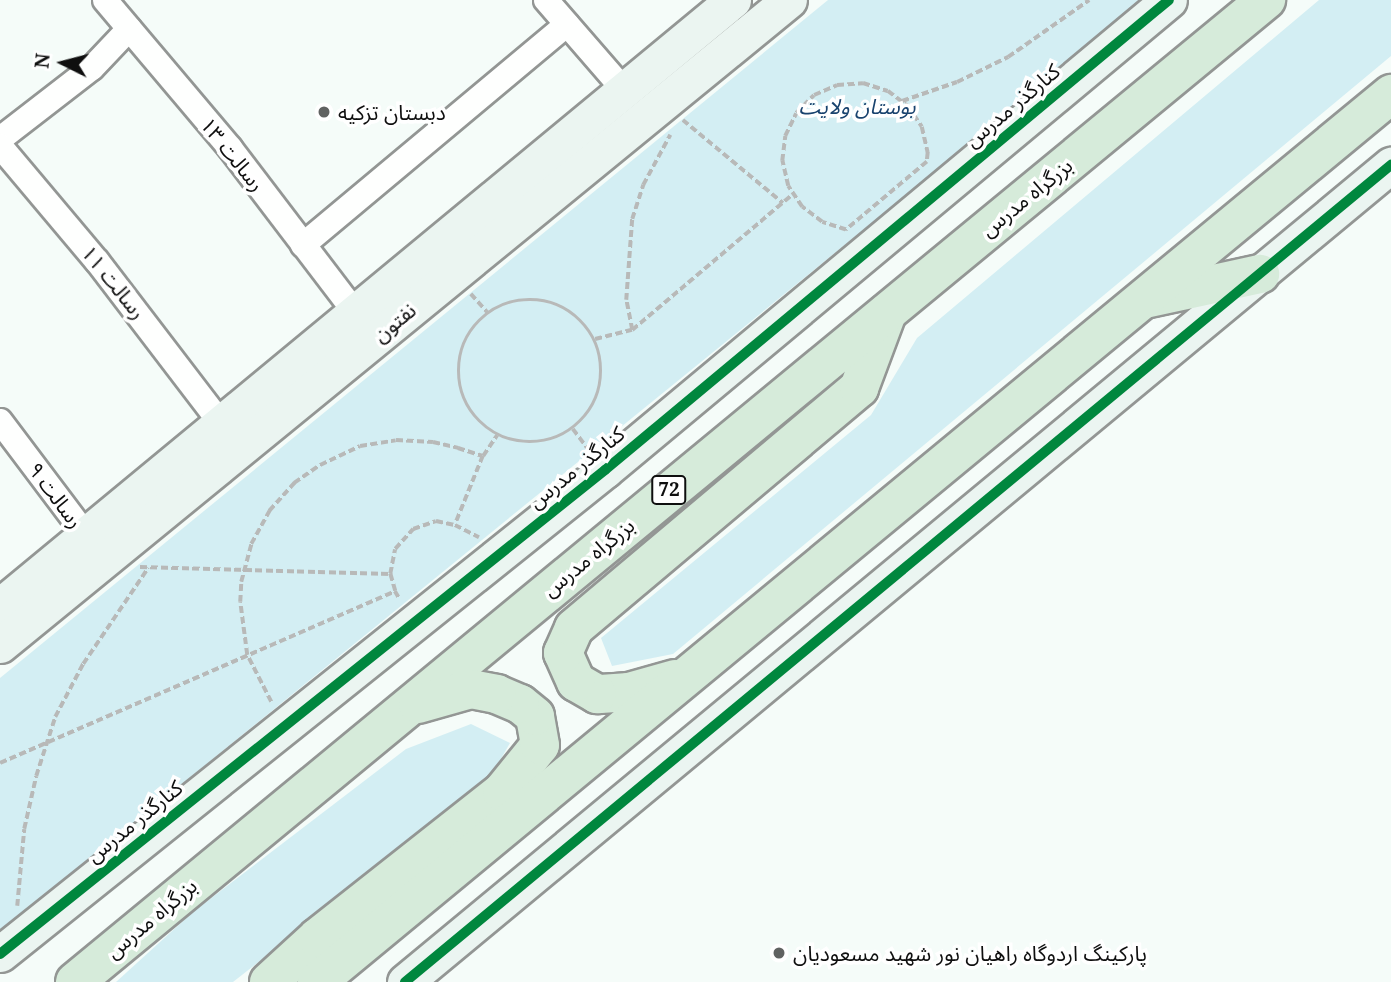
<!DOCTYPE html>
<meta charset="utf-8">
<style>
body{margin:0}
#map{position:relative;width:1391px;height:982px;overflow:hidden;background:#f5fcf9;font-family:"Noto Serif","Noto Sans Arabic",serif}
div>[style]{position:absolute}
.green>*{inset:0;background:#d3eef3}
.path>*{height:3.5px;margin-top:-1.75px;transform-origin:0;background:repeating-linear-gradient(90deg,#b8b9b8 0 7px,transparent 0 10.5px)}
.path>.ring{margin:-1.75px;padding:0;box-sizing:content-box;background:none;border:3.5px solid #b8b9b8;border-radius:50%}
.roads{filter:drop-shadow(2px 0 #939694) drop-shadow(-2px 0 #939694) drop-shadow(0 2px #939694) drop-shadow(0 -2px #939694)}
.street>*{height:24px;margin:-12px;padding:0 12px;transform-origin:12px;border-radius:12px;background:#fefffe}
.secondary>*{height:35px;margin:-17.5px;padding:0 17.5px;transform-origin:17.5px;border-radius:17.5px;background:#ebf5f1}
.highway>*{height:38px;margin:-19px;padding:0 19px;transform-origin:19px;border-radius:19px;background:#d6ebda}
.cycleway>*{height:10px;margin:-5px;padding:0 5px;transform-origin:5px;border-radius:5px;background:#00873e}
.dots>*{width:19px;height:19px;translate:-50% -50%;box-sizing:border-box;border:4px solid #fff;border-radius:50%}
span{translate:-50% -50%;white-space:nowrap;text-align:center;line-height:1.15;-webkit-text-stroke:7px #fff;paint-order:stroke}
.shield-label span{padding:2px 5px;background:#fff;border:2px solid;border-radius:5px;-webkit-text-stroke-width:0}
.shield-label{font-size:19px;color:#0f0f0f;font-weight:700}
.street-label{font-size:21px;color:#0f0f0f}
.park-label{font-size:21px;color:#19436e;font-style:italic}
.poi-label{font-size:21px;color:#0f0f0f}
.left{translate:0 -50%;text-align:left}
.north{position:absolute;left:28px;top:28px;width:70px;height:70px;-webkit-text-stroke:5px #fff;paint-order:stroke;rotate:276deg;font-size:19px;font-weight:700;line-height:28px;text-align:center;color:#0f0f0f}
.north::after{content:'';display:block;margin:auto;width:24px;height:32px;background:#0f0f0f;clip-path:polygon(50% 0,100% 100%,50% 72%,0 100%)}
</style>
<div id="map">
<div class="green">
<div style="clip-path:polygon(828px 0,1146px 0,0 932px,0 678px)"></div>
<div style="clip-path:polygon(1319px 0,1391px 0,1391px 56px,673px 654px,612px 666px,601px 638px,871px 415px,917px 338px)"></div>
<div style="clip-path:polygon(471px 724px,510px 743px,487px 783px,233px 982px,116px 982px,193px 912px,406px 749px)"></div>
</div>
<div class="path">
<div style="left:863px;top:83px;width:26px;rotate:18deg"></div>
<div style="left:888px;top:91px;width:25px;rotate:37deg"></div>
<div style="left:908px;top:106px;width:25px;rotate:56deg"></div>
<div style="left:922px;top:127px;width:26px;rotate:77deg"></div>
<div style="left:928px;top:152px;width:10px;rotate:96deg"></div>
<div style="left:927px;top:162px;width:106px;rotate:140deg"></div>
<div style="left:846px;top:230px;width:25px;rotate:-162deg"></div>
<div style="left:822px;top:222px;width:25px;rotate:-143deg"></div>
<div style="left:802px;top:207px;width:25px;rotate:-124deg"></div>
<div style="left:788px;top:186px;width:26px;rotate:-103deg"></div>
<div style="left:782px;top:161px;width:25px;rotate:-83deg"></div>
<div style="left:785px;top:136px;width:25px;rotate:-64deg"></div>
<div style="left:796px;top:113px;width:25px;rotate:-45deg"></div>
<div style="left:814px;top:95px;width:25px;rotate:-23deg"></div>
<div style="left:837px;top:85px;width:26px;rotate:-4deg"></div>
<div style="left:902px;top:101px;width:58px;rotate:-19.1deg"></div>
<div style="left:957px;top:82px;width:57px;rotate:-26.1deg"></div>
<div style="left:1008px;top:57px;width:99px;rotate:-35.1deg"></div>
<div style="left:683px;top:120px;width:130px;rotate:39.7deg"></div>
<div style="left:471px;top:294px;width:25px;rotate:48deg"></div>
<div class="ring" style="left:459px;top:300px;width:138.5px;height:138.5px"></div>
<div style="left:632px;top:330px;width:31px;rotate:-101deg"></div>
<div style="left:626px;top:300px;width:81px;rotate:-85.8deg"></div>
<div style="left:632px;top:219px;width:36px;rotate:-72deg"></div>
<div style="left:643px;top:185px;width:57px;rotate:-61.6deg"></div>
<div style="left:595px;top:339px;width:38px;rotate:-14deg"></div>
<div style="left:632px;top:330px;width:211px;rotate:-40.2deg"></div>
<div style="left:573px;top:429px;width:26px;rotate:53deg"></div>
<div style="left:483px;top:456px;width:25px;rotate:-56deg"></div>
<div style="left:140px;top:567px;width:250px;rotate:1.6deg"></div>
<div style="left:395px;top:591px;width:18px;rotate:-106deg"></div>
<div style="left:390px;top:574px;width:25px;rotate:-79deg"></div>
<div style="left:395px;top:549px;width:27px;rotate:-48deg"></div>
<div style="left:413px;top:529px;width:24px;rotate:-19deg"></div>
<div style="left:436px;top:521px;width:19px;rotate:12deg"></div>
<div style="left:455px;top:525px;width:27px;rotate:27deg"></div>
<div style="left:271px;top:702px;width:53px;rotate:-117.1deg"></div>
<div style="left:247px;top:655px;width:53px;rotate:-97.5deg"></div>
<div style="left:240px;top:602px;width:20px;rotate:-87deg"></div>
<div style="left:241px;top:582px;width:39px;rotate:-75deg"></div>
<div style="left:251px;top:544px;width:38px;rotate:-61deg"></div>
<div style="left:269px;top:511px;width:38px;rotate:-48deg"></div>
<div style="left:294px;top:483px;width:32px;rotate:-35deg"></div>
<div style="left:320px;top:465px;width:44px;rotate:-25.4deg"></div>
<div style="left:360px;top:446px;width:36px;rotate:-9deg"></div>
<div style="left:396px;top:440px;width:37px;rotate:3deg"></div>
<div style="left:433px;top:442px;width:26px;rotate:13deg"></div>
<div style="left:458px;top:448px;width:26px;rotate:18deg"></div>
<div style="left:483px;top:456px;width:74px;rotate:112.1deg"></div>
<div style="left:0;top:763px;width:431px;rotate:-23.5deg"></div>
<div style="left:395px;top:591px;width:8px;rotate:60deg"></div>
<div style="left:17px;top:906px;width:77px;rotate:-84.8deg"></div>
<div style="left:24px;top:829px;width:54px;rotate:-77.2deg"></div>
<div style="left:36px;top:776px;width:62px;rotate:-72.1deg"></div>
<div style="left:55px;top:717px;width:60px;rotate:-62.2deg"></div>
<div style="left:83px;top:664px;width:116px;rotate:-55.9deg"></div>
</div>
<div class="roads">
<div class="street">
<div style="left:105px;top:0;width:194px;rotate:49.8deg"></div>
<div style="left:230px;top:148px;width:206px;rotate:52.7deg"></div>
<div style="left:546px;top:0;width:119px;rotate:49.1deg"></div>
<div style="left:0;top:139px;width:116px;rotate:-37.7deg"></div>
<div style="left:92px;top:68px;width:54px;rotate:-46.5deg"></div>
<div style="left:0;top:146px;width:150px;rotate:49.9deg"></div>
<div style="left:97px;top:261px;width:204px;rotate:52.6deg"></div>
<div style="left:303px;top:245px;width:344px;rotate:-39.9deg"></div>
<div style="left:0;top:421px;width:143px;rotate:53deg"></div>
</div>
<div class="secondary">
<div style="left:0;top:606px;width:951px;rotate:-39.58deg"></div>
<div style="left:0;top:645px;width:1019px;rotate:-39.27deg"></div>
<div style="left:0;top:954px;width:775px;rotate:-38.66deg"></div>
<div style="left:605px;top:470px;width:734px;rotate:-39.81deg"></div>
<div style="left:405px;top:982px;width:1281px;rotate:-39.65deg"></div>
</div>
<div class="highway">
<div style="left:1145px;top:299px;width:118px;rotate:-12.3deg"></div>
<div style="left:675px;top:679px;width:48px;rotate:164.2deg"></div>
<div style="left:629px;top:692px;width:32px;rotate:176deg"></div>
<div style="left:597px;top:694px;width:24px;rotate:-150deg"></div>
<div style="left:576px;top:682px;width:32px;rotate:-114deg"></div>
<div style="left:563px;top:653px;width:27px;rotate:-66deg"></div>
<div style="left:574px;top:628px;width:373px;rotate:-40.1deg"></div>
<div style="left:859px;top:388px;width:80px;rotate:-69.5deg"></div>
<div style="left:75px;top:982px;width:1544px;rotate:-39.51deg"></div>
<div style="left:269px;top:982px;width:65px;rotate:-42.5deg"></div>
<div style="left:317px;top:938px;width:236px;rotate:-38.3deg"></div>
<div style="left:502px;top:792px;width:60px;rotate:-51deg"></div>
<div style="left:540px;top:745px;width:29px;rotate:-100deg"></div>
<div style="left:535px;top:716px;width:19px;rotate:-141deg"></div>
<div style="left:520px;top:704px;width:25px;rotate:-157deg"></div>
<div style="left:497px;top:694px;width:26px;rotate:-169deg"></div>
<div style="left:471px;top:689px;width:55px;rotate:164.2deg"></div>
<div style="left:317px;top:982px;width:1394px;rotate:-39.58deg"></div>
</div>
</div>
<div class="cycleway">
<div style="left:0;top:954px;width:775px;rotate:-38.66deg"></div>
<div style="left:605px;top:470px;width:734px;rotate:-39.81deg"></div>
<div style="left:405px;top:982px;width:1281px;rotate:-39.65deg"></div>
</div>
<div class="dots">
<div style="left:324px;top:112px;background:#606261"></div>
<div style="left:779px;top:953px;background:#606261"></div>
</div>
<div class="shield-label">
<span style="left:669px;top:490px">72</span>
</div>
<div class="street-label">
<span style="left:1012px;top:105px;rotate:-40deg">کنارگذر مدرس</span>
<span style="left:233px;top:154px;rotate:51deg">رسالت ۱۳</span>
<span style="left:1026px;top:197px;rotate:-39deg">بزرگراه مدرس</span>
<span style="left:114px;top:282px;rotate:51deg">رسالت ۱۱</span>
<span style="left:394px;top:322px;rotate:-39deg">نفتون</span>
<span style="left:576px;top:467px;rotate:-39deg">کنارگذر مدرس</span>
<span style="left:56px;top:495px;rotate:53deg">رسالت ۹</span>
<span style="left:588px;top:557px;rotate:-39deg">بزرگراه مدرس</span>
<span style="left:134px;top:821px;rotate:-39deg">کنارگذر مدرس</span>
<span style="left:151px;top:918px;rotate:-40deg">بزرگراه مدرس</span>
</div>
<div class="park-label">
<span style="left:857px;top:106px">بوستان ولایت</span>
</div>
<div class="poi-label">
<span class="left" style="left:338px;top:112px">دبستان تزکیه</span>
<span class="left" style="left:793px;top:953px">پارکینگ اردوگاه راهیان نور شهید مسعودیان</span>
</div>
<div class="north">N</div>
</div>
